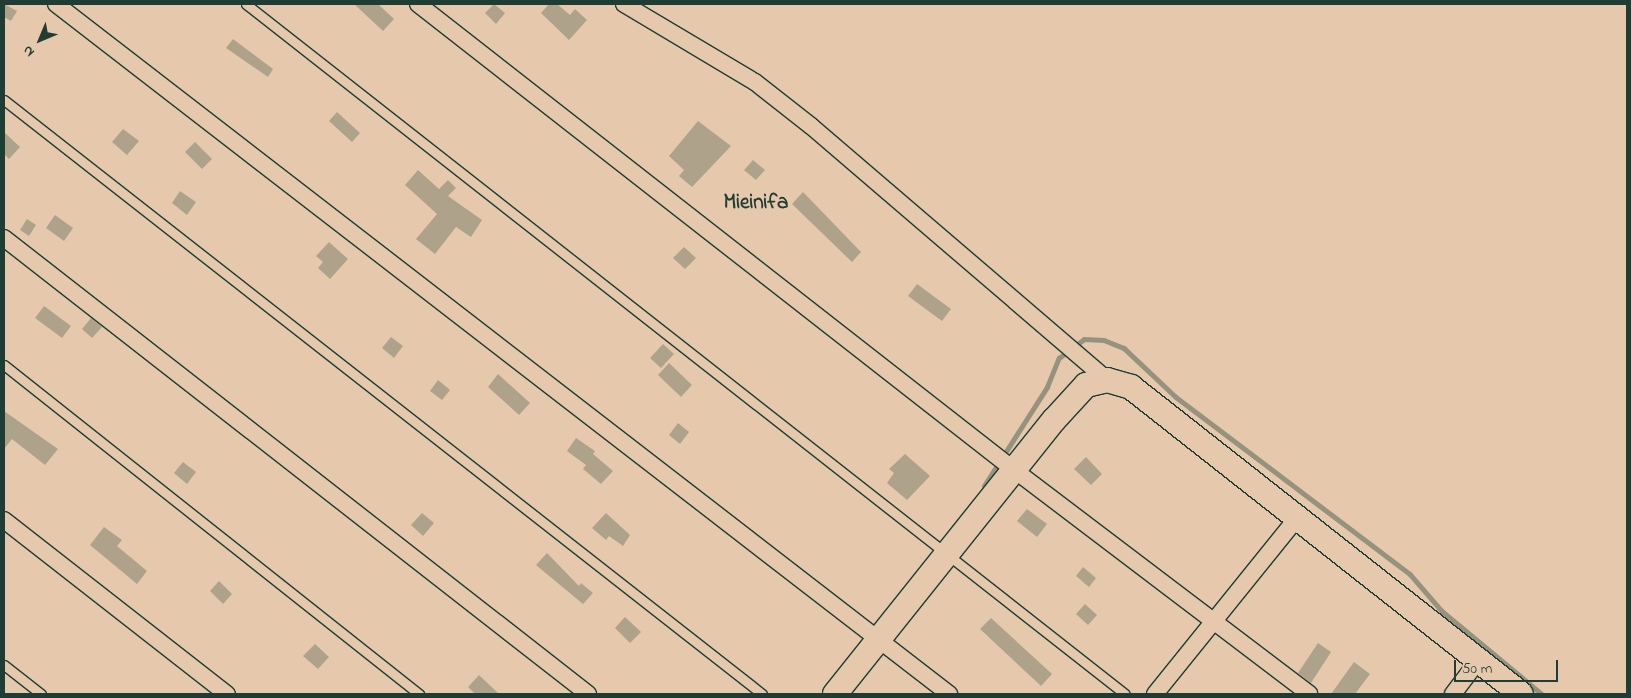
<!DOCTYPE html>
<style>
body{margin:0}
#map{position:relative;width:1631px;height:698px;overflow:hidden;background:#e6c9ad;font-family:"Indie Flower",sans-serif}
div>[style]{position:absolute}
.stream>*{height:4.5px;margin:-2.25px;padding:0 2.25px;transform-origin:2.25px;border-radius:2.25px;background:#97927d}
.building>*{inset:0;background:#aea28b}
.roads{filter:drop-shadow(1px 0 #1f3d34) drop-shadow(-1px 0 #1f3d34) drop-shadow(0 1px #1f3d34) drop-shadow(0 -1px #1f3d34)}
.lane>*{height:9px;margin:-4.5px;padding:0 4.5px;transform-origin:4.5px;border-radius:4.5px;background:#e6c9ad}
.street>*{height:16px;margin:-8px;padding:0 8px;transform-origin:8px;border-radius:8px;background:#e6c9ad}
.secondary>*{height:24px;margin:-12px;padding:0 12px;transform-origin:12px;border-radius:12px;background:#e6c9ad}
span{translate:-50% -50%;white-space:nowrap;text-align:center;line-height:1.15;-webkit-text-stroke:4.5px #e6c9ad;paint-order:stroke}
.neighbourhood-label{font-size:21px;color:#1f3d34;font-weight:700}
.frame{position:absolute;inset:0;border:5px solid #1f3d34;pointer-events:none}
.north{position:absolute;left:15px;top:15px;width:50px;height:50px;-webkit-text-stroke:4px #e6c9ad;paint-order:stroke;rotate:225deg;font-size:14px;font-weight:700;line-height:20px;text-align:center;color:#1f3d34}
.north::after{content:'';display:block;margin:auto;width:18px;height:22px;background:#1f3d34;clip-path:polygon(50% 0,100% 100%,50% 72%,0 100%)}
.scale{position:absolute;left:1454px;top:660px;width:104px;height:22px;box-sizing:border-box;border:2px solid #1f3d34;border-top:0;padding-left:6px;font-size:15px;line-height:18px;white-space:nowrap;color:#1f3d34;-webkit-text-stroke:4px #e6c9ad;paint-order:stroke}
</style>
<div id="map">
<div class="stream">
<div style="left:984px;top:486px;width:117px;rotate:-57.5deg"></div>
<div style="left:1047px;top:387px;width:31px;rotate:-68deg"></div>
<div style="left:1059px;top:358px;width:31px;rotate:-37deg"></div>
<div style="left:1084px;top:339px;width:20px;rotate:3deg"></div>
<div style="left:1104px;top:340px;width:22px;rotate:22deg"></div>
<div style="left:1124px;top:348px;width:71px;rotate:43.3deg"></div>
<div style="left:1176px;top:397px;width:293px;rotate:37.1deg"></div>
<div style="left:1410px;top:574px;width:49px;rotate:49.1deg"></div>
<div style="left:1442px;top:611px;width:130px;rotate:39.7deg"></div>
</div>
<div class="building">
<div style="clip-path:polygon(4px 4px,17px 11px,11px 21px,4px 17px)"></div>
<div style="clip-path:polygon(354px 4px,378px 4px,394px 19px,383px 31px)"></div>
<div style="clip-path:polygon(494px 4px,505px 13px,496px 24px,485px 13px)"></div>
<div style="clip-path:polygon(549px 4px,557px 4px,570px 15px,575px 9px,587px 20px,569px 40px,541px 13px)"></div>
<div style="clip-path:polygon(233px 39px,273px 69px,268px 77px,226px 48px)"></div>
<div style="clip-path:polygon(337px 112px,360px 133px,352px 142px,329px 121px)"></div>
<div style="clip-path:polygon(698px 121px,731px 146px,692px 187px,679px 176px,684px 170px,669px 156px)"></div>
<div style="clip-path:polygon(123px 129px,139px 141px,127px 155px,112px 142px)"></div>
<div style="clip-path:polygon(4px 132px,20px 147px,9px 159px,4px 154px)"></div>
<div style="clip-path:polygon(195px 142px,212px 159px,202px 169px,185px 152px)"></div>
<div style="clip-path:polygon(753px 160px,765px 170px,756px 180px,744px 170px)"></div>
<div style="clip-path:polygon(418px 170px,439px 189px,448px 180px,456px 188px,448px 196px,482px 220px,471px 237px,456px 227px,435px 254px,416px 239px,437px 214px,405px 185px)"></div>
<div style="clip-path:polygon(180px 191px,196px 202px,187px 215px,172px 203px)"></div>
<div style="clip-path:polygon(803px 192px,861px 252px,852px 262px,792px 204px)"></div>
<div style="clip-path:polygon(55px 215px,73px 228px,64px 241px,46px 228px)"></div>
<div style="clip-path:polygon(27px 219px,36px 225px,29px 236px,20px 230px)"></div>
<div style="clip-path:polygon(329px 242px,348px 259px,330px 279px,318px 268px,323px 262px,316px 256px)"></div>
<div style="clip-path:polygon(684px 247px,696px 258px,685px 269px,673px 258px)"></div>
<div style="clip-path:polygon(917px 284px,951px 309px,942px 321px,908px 296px)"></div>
<div style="clip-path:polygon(44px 306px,71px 326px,62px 338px,35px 318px)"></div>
<div style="clip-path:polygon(91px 318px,102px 327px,92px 338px,82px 329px)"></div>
<div style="clip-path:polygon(391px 337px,403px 346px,394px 358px,382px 348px)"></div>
<div style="clip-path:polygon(663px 344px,674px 354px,661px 368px,650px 358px)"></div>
<div style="clip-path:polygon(669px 363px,692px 385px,681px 397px,658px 375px)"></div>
<div style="clip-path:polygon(498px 374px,530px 403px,519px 415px,488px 387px)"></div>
<div style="clip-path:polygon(438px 380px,450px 390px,442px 400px,430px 391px)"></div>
<div style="clip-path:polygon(4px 411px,58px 449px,45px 465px,12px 439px,4px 449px)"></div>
<div style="clip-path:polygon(678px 423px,689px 432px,680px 444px,669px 435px)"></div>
<div style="clip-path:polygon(576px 438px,595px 451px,593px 454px,613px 471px,601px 484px,583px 469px,586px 465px,567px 451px)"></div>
<div style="clip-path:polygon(905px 454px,930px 476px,907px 500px,887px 483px,894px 473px,889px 469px)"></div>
<div style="clip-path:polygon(1086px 457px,1102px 474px,1091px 485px,1074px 469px)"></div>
<div style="clip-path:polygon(183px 462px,196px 472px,187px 484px,174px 473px)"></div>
<div style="clip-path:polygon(1027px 509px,1047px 524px,1037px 537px,1017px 521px)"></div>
<div style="clip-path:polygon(422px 513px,434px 523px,423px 536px,411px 525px)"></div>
<div style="clip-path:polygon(606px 513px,630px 535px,623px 546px,609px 536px,606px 540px,592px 528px)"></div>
<div style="clip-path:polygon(104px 527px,122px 540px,117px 546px,147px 571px,137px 584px,90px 545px)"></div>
<div style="clip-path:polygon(547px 553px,579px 586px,581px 583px,593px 593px,583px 604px,536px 565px)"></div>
<div style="clip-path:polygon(1083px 567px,1096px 578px,1089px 587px,1076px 576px)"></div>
<div style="clip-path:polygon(219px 581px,232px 594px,223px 604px,210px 591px)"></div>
<div style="clip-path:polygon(1085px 604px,1097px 615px,1088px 625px,1076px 614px)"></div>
<div style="clip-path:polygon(625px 617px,641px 632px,630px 643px,615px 628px)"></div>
<div style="clip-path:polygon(991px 618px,1052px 674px,1041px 686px,980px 629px)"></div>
<div style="clip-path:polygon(1318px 643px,1331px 652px,1311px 683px,1298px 673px)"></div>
<div style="clip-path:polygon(315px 644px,329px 657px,318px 669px,303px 656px)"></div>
<div style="clip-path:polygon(1354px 662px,1370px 674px,1355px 694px,1331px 694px)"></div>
<div style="clip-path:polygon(479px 675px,499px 694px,475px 694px,468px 687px)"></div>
</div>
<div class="roads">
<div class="lane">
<div style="left:246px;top:4px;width:1117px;rotate:38.13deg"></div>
<div style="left:4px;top:100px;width:963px;rotate:38.08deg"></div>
<div style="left:4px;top:365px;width:530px;rotate:38.41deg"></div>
<div style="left:4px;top:665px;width:47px;rotate:38.1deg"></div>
</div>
<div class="street">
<div style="left:56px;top:4px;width:1129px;rotate:37.69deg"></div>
<div style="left:418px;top:4px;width:755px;rotate:38.01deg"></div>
<div style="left:1013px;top:469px;width:372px;rotate:37.2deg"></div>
<div style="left:624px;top:4px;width:152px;rotate:30.8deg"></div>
<div style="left:755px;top:82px;width:71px;rotate:38.2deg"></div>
<div style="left:811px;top:126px;width:390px;rotate:40.6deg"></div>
<div style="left:4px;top:238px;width:741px;rotate:37.98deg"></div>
<div style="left:4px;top:520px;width:283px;rotate:38deg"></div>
<div style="left:1155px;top:694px;width:226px;rotate:-51.1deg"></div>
<div style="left:1453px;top:694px;width:41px;rotate:-52.9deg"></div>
</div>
<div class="secondary">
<div style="left:835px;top:694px;width:351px;rotate:-51.4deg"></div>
<div style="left:1054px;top:420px;width:47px;rotate:-47.6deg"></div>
<div style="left:1086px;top:385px;width:22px;rotate:-13deg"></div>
<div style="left:1107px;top:380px;width:25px;rotate:16deg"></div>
<div style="left:1131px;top:387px;width:496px;rotate:38.2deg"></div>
</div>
</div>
<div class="neighbourhood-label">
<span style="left:756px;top:203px">Mieinifa</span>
</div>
<div class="frame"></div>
<div class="north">N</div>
<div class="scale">50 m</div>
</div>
